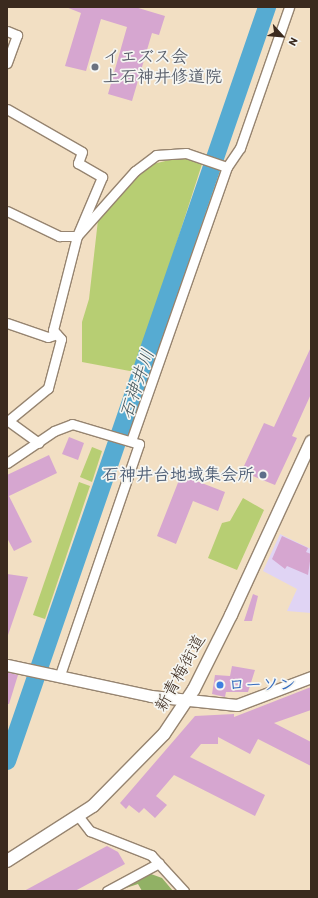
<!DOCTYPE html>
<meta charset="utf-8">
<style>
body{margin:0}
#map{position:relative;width:318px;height:898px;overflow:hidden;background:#f2dfc3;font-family:Itim,"Klee One",sans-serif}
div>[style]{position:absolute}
.built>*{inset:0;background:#e0d4f4}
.green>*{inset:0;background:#b7ce73}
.forest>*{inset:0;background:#91b165}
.river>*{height:18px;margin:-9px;padding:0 9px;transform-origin:9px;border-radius:9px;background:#56abd2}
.building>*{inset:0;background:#d6a6d0}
.roads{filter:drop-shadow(1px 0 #968470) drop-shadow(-1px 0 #968470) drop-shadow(0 1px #968470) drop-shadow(0 -1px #968470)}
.minor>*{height:9px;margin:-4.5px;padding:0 4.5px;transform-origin:4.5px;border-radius:4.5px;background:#fff}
.tertiary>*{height:11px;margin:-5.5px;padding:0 5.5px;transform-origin:5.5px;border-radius:5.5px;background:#fff}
.secondary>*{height:12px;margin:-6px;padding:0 6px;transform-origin:6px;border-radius:6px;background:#fff}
.dots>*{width:11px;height:11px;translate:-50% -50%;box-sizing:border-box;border:2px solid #f6f6f2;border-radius:50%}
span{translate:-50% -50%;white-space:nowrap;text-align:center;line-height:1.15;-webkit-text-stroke:3.5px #f6f6f2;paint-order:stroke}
.worship-label{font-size:17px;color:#5b616d;font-weight:700}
.left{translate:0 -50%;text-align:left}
.service-label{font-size:17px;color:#4e5e75;font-weight:700}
.right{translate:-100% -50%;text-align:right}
.street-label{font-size:17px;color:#3b2a1e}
.shop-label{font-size:17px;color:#366cbe;font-weight:700}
.water-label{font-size:18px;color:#44575d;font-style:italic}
.frame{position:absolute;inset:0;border:8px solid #3b2a1e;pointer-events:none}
.north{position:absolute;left:262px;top:16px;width:40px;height:40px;-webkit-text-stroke:3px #f6f6f2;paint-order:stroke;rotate:117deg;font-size:11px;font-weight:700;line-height:16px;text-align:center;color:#3b2a1e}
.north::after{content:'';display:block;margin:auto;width:14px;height:18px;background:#3b2a1e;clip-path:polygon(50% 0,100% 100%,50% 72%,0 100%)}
</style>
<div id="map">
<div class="built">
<div style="clip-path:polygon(280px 534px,311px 549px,311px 613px,287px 611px,297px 589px,263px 571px)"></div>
</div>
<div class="green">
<div style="clip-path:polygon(182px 157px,202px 164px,135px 372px,82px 362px,82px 322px,89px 299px,98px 220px,149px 165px)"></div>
<div style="clip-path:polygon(92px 447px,102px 451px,92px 482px,80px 477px)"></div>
<div style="clip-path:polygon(79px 482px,90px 486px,45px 619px,33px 615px)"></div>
<div style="clip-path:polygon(243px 498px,264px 510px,237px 570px,208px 558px,222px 523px,230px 521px)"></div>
</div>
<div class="forest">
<div style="clip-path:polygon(151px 874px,162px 878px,173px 891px,142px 891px,138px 884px,117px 891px)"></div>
</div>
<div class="river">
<div style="left:7px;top:761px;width:798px;rotate:-70.97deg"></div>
</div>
<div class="building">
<div style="clip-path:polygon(66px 7px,135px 7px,165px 16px,159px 35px,152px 33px,132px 101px,108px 94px,127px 27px,101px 19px,86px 71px,65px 66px,81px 13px)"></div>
<div style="clip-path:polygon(311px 347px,311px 394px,292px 436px,297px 438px,275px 485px,253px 476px,255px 473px,244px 466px,264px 423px,274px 427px)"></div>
<div style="clip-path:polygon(69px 437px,84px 443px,78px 460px,62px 454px)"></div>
<div style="clip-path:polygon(49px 455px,57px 473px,9px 496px,32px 542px,14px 551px,7px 538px,7px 475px)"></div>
<div style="clip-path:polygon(181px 475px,225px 492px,218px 511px,193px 501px,176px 544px,157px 536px)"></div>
<div style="clip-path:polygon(282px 536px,308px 548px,306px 552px,311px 554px,308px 575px,287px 566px,285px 569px,272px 559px)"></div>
<div style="clip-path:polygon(7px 574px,28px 577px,8px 635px,7px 635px)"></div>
<div style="clip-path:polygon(253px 594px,258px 596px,252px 621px,244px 621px)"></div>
<div style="clip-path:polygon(232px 666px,255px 670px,248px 692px,226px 692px,225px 697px,212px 694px,215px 675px,230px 676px)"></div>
<div style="clip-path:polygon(7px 672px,18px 675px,9px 704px,7px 704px)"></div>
<div style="clip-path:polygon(311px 687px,311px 710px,274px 723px,311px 742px,311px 766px,258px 739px,250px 754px,218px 737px,218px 744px,201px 744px,190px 757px,265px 795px,255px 816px,174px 775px,156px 796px,167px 805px,155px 818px,144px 808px,139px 813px,129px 805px,126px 809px,120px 803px,195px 716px,234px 714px,234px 717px)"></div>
<div style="clip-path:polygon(107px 846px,118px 852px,125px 864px,75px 891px,24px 891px)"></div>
</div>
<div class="roads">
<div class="minor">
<div style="left:7px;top:31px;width:11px;rotate:22deg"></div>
<div style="left:17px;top:35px;width:30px;rotate:110deg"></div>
<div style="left:7px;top:109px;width:86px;rotate:29.8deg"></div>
<div style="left:82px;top:152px;width:12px;rotate:110deg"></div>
<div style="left:78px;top:163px;width:28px;rotate:30deg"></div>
<div style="left:102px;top:177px;width:64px;rotate:113deg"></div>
<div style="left:77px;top:236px;width:97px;rotate:104.3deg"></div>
<div style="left:53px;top:330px;width:12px;rotate:48deg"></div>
<div style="left:61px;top:339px;width:51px;rotate:104.9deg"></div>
<div style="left:48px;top:388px;width:52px;rotate:140.5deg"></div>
<div style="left:7px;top:211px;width:58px;rotate:25.7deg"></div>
<div style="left:59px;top:236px;width:18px"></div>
<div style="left:77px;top:236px;width:87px;rotate:-48.3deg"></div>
<div style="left:135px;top:171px;width:26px;rotate:-37deg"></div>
<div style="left:156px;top:155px;width:30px;rotate:-4deg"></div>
<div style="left:186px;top:153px;width:43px;rotate:18.9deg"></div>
<div style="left:7px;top:323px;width:43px;rotate:18.9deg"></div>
<div style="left:48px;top:337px;width:9px;rotate:-18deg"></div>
<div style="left:7px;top:420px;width:39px;rotate:36deg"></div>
<div style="left:131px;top:441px;width:290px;rotate:-70.7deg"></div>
<div style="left:227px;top:167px;width:23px;rotate:-56deg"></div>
<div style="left:240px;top:148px;width:149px;rotate:-70.8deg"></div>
<div style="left:7px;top:463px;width:57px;rotate:-34.2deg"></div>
<div style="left:54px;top:431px;width:19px;rotate:-21deg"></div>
<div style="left:72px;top:424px;width:70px;rotate:16.6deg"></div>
<div style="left:139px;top:444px;width:246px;rotate:108.9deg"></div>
<div style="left:79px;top:817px;width:18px;rotate:52deg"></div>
<div style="left:90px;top:831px;width:66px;rotate:21.5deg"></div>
<div style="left:151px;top:855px;width:49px;rotate:47.5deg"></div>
<div style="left:107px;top:891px;width:59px;rotate:-28.3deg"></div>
</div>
<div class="tertiary">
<div style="left:7px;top:665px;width:147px;rotate:12.1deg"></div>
<div style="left:151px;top:696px;width:86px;rotate:6deg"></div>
<div style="left:237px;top:705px;width:79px;rotate:-20.7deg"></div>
</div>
<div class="secondary">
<div style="left:7px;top:861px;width:102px;rotate:-32.6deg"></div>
<div style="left:93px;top:806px;width:101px;rotate:-45.4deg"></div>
<div style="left:164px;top:734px;width:54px;rotate:-56.3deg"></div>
<div style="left:194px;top:689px;width:83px;rotate:-63.4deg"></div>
<div style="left:231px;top:615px;width:191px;rotate:-65.2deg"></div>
</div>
</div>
<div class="dots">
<div style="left:95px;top:67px;background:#6b7280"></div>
<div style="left:263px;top:475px;background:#5c6f8a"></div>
<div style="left:220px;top:685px;background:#3f7fe0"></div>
</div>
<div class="worship-label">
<span class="left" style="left:103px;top:67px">イエズス会<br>上石神井修道院</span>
</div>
<div class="service-label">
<span class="right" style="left:255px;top:475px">石神井台地域集会所</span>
</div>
<div class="street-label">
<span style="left:180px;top:673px;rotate:-61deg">新青梅街道</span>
</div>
<div class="shop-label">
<span class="left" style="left:228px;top:685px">ローソン</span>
</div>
<div class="water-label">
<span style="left:137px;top:384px;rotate:-71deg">石神井川</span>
</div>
<div class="frame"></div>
<div class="north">N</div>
</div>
